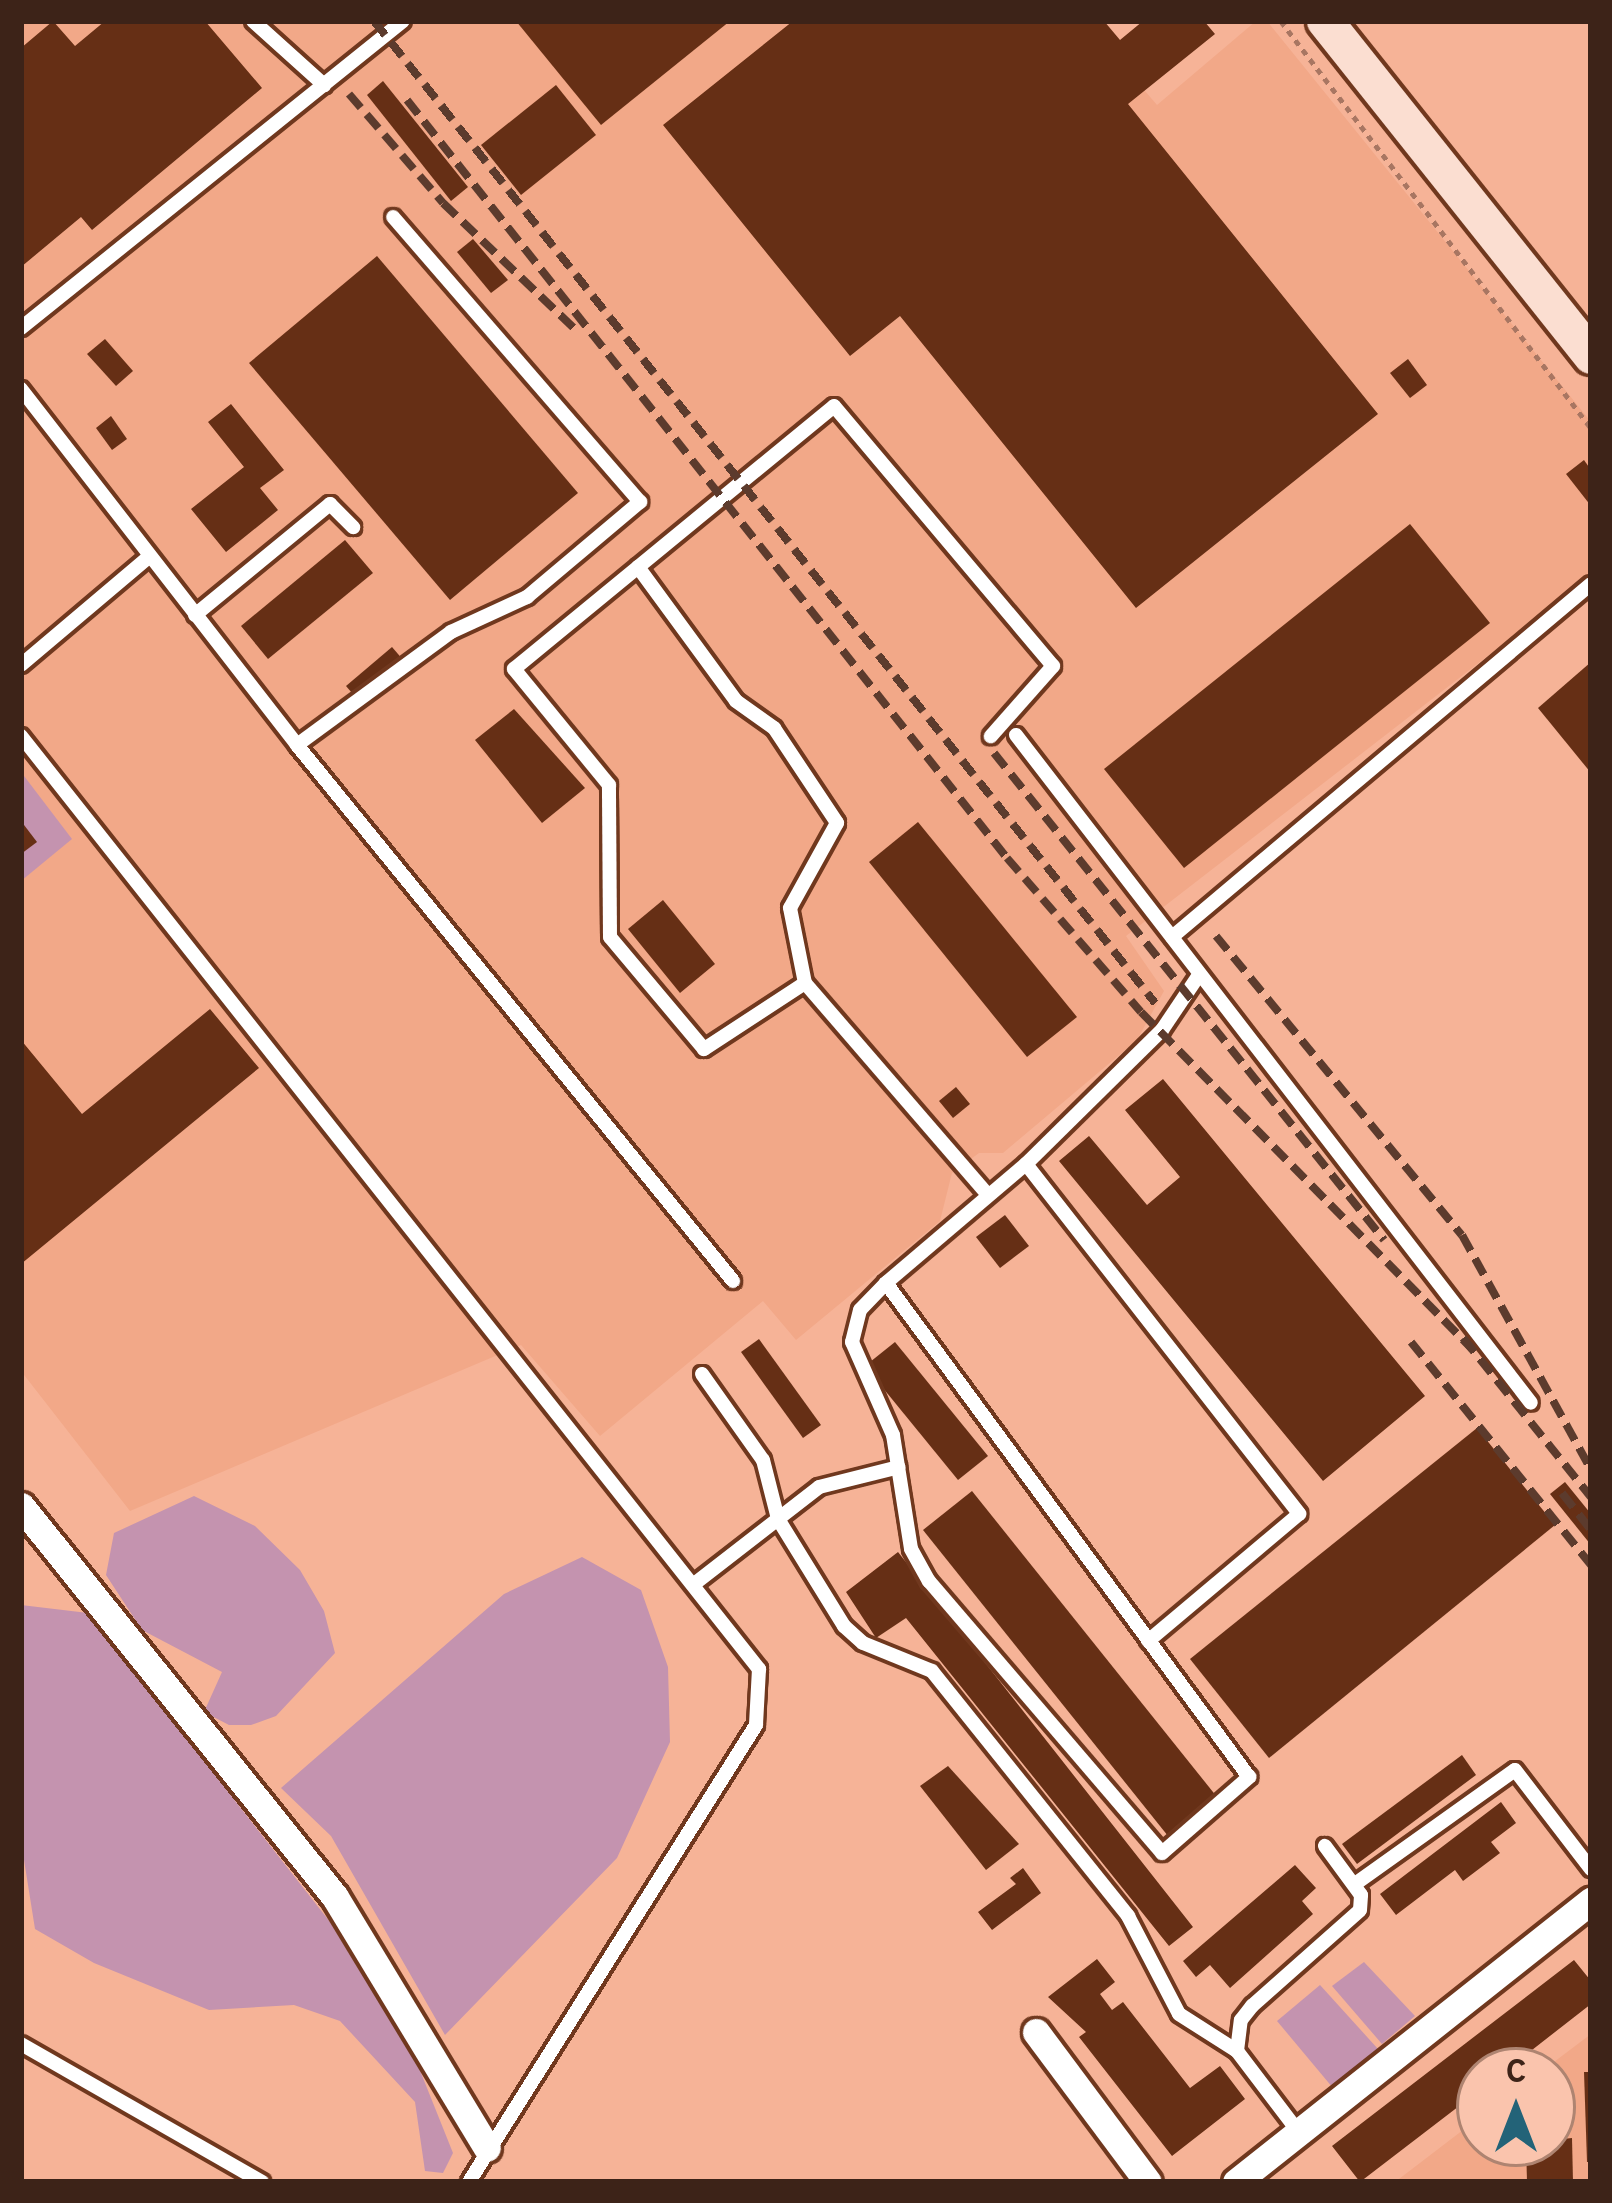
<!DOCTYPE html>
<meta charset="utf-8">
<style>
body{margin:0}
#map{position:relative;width:1612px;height:2203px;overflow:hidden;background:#f6b397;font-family:Overpass,sans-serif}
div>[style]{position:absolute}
.built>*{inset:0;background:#f2a888}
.green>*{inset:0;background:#c493af}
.building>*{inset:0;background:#662f15}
.path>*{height:4.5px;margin-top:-2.25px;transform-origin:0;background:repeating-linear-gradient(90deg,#a87662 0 6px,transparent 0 12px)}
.roads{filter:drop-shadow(3px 0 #70381e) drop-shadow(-3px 0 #70381e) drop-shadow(0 3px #70381e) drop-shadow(0 -3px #70381e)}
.service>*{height:14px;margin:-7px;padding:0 7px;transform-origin:7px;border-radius:7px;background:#fff}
.minor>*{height:27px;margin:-13.5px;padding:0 13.5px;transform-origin:13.5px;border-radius:13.5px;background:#fff}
.secondary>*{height:36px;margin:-18px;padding:0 18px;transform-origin:18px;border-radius:18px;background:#fbded1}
.rail>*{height:8px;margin-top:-4px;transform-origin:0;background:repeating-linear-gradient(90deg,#5c3b2d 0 18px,transparent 0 27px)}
span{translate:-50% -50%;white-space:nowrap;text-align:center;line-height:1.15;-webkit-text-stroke:12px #fac4ad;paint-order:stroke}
.frame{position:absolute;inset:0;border:24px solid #3d2318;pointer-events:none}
.north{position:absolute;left:1456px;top:2047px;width:120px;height:120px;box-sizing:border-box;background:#fac4ad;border:3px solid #ae8471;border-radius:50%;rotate:0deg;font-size:33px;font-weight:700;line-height:48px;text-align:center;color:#3d2318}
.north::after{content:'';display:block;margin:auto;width:42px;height:54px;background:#236378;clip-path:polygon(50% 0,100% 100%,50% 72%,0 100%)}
</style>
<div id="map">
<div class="built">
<div style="clip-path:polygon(21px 21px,1085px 21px,1157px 105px,1256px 21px,1267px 21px,1591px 422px,1591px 576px,1126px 936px,1164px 991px,1137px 1040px,1003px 1153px,979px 1153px,952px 1173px,940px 1221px,796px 1340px,763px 1301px,600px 1436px,521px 1345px,130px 1511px,21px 1371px)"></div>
<div style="clip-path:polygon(1591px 2034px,1591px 2182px,1395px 2182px,1480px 2117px,1480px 2143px,1552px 2143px,1552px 2071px,1542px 2071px)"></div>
</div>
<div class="green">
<div style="clip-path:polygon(21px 772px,72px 839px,21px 881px)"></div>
<div style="clip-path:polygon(194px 1496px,255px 1526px,300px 1570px,324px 1611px,335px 1653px,276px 1716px,251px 1725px,229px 1725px,204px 1712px,222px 1672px,142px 1630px,106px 1575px,114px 1533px)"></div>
<div style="clip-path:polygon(582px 1557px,641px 1590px,668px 1667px,670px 1742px,617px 1858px,445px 2035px,331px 1836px,281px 1788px,504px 1594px)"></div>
<div style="clip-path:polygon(21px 1605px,88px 1613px,330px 1922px,417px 2063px,453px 2153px,443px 2173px,425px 2171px,415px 2102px,340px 2021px,294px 2005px,209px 2010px,94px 1963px,35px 1929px,21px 1841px)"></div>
<div style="clip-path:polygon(1364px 1962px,1415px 2016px,1382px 2044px,1332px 1986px)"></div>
<div style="clip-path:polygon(1320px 1985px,1378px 2049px,1333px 2088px,1277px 2021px)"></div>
</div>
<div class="building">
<div style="clip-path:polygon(53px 21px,75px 46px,105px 21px,205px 21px,262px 88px,92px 230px,81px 217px,21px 267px,21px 48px)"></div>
<div style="clip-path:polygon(516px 21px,730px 21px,601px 125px)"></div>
<div style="clip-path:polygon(793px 21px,1104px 21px,1120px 40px,1143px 21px,1204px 21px,1215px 34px,1128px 104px,1378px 414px,1136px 608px,900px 316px,850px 356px,663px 125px)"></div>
<div style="clip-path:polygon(383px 81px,468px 187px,451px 201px,367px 95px)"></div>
<div style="clip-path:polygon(556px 85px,596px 135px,521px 195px,481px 145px)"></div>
<div style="clip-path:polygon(473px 239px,508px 280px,491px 293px,457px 252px)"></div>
<div style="clip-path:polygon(377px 256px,578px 493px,450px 600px,249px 363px)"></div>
<div style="clip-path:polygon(105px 339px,133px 371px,116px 386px,87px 354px)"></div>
<div style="clip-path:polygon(1408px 359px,1427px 385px,1410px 398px,1390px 373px)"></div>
<div style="clip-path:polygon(231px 404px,284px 470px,260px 488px,278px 510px,226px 552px,191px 509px,244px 467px,208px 422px)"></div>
<div style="clip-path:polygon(111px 416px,127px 439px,112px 450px,96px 428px)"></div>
<div style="clip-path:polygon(1584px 460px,1591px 470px,1591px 506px,1566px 474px)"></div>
<div style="clip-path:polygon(1410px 524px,1490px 623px,1184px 868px,1104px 769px)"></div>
<div style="clip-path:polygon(345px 540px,373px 573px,268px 659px,241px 626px)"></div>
<div style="clip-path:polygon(392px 647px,410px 668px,364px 707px,346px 686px)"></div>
<div style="clip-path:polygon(1591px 662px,1591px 773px,1538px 708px)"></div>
<div style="clip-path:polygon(514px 709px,585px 788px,542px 823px,475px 740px)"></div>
<div style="clip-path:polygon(21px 821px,37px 842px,21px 854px)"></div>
<div style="clip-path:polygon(918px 822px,1077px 1017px,1027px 1057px,869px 862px)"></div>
<div style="clip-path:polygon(663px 900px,715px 964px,680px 993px,628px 929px)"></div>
<div style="clip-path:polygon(210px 1009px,259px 1068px,21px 1264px,21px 1040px,82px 1114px)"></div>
<div style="clip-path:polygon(1163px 1079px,1425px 1396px,1323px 1481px,1059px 1161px,1089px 1136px,1147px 1205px,1180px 1177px,1125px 1110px)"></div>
<div style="clip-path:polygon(956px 1087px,970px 1104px,953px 1118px,939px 1101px)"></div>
<div style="clip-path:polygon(1005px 1215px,1029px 1246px,1000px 1268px,976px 1237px)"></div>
<div style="clip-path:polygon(759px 1339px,821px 1425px,803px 1438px,741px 1352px)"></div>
<div style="clip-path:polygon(895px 1342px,988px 1456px,958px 1480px,865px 1366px)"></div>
<div style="clip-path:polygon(1477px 1428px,1555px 1525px,1269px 1758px,1190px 1659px)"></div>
<div style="clip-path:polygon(1565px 1482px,1591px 1514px,1591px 1545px,1550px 1494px)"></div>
<div style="clip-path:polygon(972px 1491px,1217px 1797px,1168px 1836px,923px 1530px)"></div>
<div style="clip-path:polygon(898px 1552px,1193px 1927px,1169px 1946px,906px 1618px,876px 1638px,846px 1592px)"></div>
<div style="clip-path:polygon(1462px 1755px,1476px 1775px,1357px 1864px,1342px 1844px)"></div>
<div style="clip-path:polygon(948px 1766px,1019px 1844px,986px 1870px,920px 1786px)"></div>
<div style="clip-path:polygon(1501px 1802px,1516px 1823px,1491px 1842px,1500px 1853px,1463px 1881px,1455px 1870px,1396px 1915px,1380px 1894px)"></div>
<div style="clip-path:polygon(1295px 1865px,1316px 1888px,1302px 1901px,1313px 1914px,1230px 1988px,1210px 1965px,1196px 1977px,1183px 1961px)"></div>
<div style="clip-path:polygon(1023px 1868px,1041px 1893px,992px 1930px,978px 1912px,1016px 1884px,1010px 1878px)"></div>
<div style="clip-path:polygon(1097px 1959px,1115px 1982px,1100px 1994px,1112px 2010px,1123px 2002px,1190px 2088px,1220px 2066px,1245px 2099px,1172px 2156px,1079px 2037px,1086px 2032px,1048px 1997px)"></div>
<div style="clip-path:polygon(1574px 1960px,1591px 1981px,1591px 2004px,1505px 2071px,1480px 2071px,1480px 2090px,1360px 2182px,1332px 2146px)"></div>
<div style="clip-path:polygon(1584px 2072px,1591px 2072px,1591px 2162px,1587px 2162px)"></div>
<div style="clip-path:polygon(1572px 2138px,1573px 2182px,1527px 2182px,1526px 2143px)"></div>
</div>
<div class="path">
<div style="left:1281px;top:21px;width:512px;rotate:52.7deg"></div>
</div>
<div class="roads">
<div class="service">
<div style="left:253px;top:21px;width:96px;rotate:42deg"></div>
<div style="left:21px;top:328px;width:490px;rotate:-38.8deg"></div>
<div style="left:21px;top:389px;width:450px;rotate:52.2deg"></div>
<div style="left:297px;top:745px;width:691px;rotate:50.87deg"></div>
<div style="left:638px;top:567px;width:166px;rotate:53.8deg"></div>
<div style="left:736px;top:701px;width:47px;rotate:35.4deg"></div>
<div style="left:774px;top:728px;width:114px;rotate:56.4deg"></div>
<div style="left:837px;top:823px;width:97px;rotate:118.9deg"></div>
<div style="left:790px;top:908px;width:76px;rotate:78.7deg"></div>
<div style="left:195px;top:615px;width:175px;rotate:-39.4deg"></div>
<div style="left:330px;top:504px;width:33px;rotate:45deg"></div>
<div style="left:21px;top:665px;width:167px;rotate:-40.2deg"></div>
<div style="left:1016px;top:735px;width:843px;rotate:52.37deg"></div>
<div style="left:21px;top:736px;width:1190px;rotate:51.66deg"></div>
<div style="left:759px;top:1669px;width:56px;rotate:93.1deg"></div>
<div style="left:756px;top:1725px;width:540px;rotate:122.13deg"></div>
<div style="left:297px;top:745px;width:191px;rotate:-36.3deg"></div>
<div style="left:451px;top:632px;width:84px;rotate:-24.7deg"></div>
<div style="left:527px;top:597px;width:148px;rotate:-40.1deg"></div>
<div style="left:640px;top:502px;width:377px;rotate:-130.9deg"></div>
<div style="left:1172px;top:937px;width:548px;rotate:-40.11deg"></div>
<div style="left:1026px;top:1164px;width:444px;rotate:52deg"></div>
<div style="left:1299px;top:1514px;width:197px;rotate:139.9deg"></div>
<div style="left:988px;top:1195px;width:280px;rotate:-130.8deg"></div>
<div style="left:805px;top:983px;width:121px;rotate:146.8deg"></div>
<div style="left:704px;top:1049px;width:146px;rotate:-130deg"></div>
<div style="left:610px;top:937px;width:152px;rotate:-90.4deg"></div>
<div style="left:609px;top:785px;width:150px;rotate:-129.3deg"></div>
<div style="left:514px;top:669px;width:414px;rotate:-39.4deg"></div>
<div style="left:834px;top:406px;width:340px;rotate:49.9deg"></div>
<div style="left:1053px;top:666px;width:94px;rotate:131.5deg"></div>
<div style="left:886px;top:1283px;width:37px;rotate:134deg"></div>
<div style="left:860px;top:1310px;width:33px;rotate:104deg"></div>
<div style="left:852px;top:1342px;width:102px;rotate:66.2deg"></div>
<div style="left:893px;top:1435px;width:115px;rotate:81deg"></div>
<div style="left:911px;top:1549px;width:37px;rotate:61deg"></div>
<div style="left:929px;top:1581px;width:358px;rotate:49.4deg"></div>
<div style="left:1162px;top:1853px;width:116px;rotate:-41.1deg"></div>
<div style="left:1249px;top:1777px;width:613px;rotate:-126.31deg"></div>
<div style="left:886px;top:1283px;width:184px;rotate:-40.4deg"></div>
<div style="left:1026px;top:1164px;width:191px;rotate:-44.6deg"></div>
<div style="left:1162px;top:1030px;width:66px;rotate:-56.1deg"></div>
<div style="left:702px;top:1374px;width:105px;rotate:54.7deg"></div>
<div style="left:763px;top:1460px;width:61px;rotate:75.7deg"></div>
<div style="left:778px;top:1519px;width:126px;rotate:58.3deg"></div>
<div style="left:844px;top:1626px;width:25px;rotate:42deg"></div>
<div style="left:863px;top:1643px;width:74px;rotate:22.1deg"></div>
<div style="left:932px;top:1671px;width:314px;rotate:51.3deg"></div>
<div style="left:1128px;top:1916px;width:110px;rotate:62.5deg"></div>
<div style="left:1179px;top:2014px;width:69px;rotate:32.5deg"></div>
<div style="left:1237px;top:2051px;width:99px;rotate:52.8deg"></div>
<div style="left:698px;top:1581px;width:153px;rotate:-37.8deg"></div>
<div style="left:819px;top:1487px;width:82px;rotate:-14deg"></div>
<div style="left:1355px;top:1884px;width:196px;rotate:-35.5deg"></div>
<div style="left:1515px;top:1770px;width:125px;rotate:52.5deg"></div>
<div style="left:21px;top:2044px;width:278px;rotate:29.8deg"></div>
<div style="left:1237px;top:2051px;width:31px;rotate:-83deg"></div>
<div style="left:1241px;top:2020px;width:18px;rotate:-52deg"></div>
<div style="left:1252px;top:2006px;width:144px;rotate:-41.6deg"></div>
<div style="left:1360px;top:1910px;width:15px;rotate:-86deg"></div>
<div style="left:1361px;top:1895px;width:61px;rotate:-126.3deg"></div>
</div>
<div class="minor">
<div style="left:21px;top:1506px;width:501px;rotate:51.23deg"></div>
<div style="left:335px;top:1897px;width:293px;rotate:58.8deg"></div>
<div style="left:1036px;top:2032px;width:187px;rotate:53.3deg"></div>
<div style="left:1236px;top:2182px;width:453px;rotate:-38.4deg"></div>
</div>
<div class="secondary">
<div style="left:1325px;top:21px;width:428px;rotate:51.5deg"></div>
</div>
</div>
<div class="rail">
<div style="left:374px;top:21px;width:1255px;rotate:51.5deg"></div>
<div style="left:349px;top:94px;width:144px;rotate:49.2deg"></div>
<div style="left:443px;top:203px;width:184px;rotate:43.7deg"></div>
<div style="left:407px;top:100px;width:967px;rotate:51.64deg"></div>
<div style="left:1007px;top:858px;width:204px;rotate:49deg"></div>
<div style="left:1141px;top:1012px;width:472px;rotate:45.5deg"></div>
<div style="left:994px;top:753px;width:624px;rotate:51.31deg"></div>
<div style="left:1216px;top:936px;width:387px;rotate:50.6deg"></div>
<div style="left:1462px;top:1235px;width:268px;rotate:61.2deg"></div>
<div style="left:1463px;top:1338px;width:204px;rotate:51.2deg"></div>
<div style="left:1411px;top:1342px;width:287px;rotate:51.1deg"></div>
<div style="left:1562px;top:1493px;width:47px;rotate:51.9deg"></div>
</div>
<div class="frame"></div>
<div class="north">С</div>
</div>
